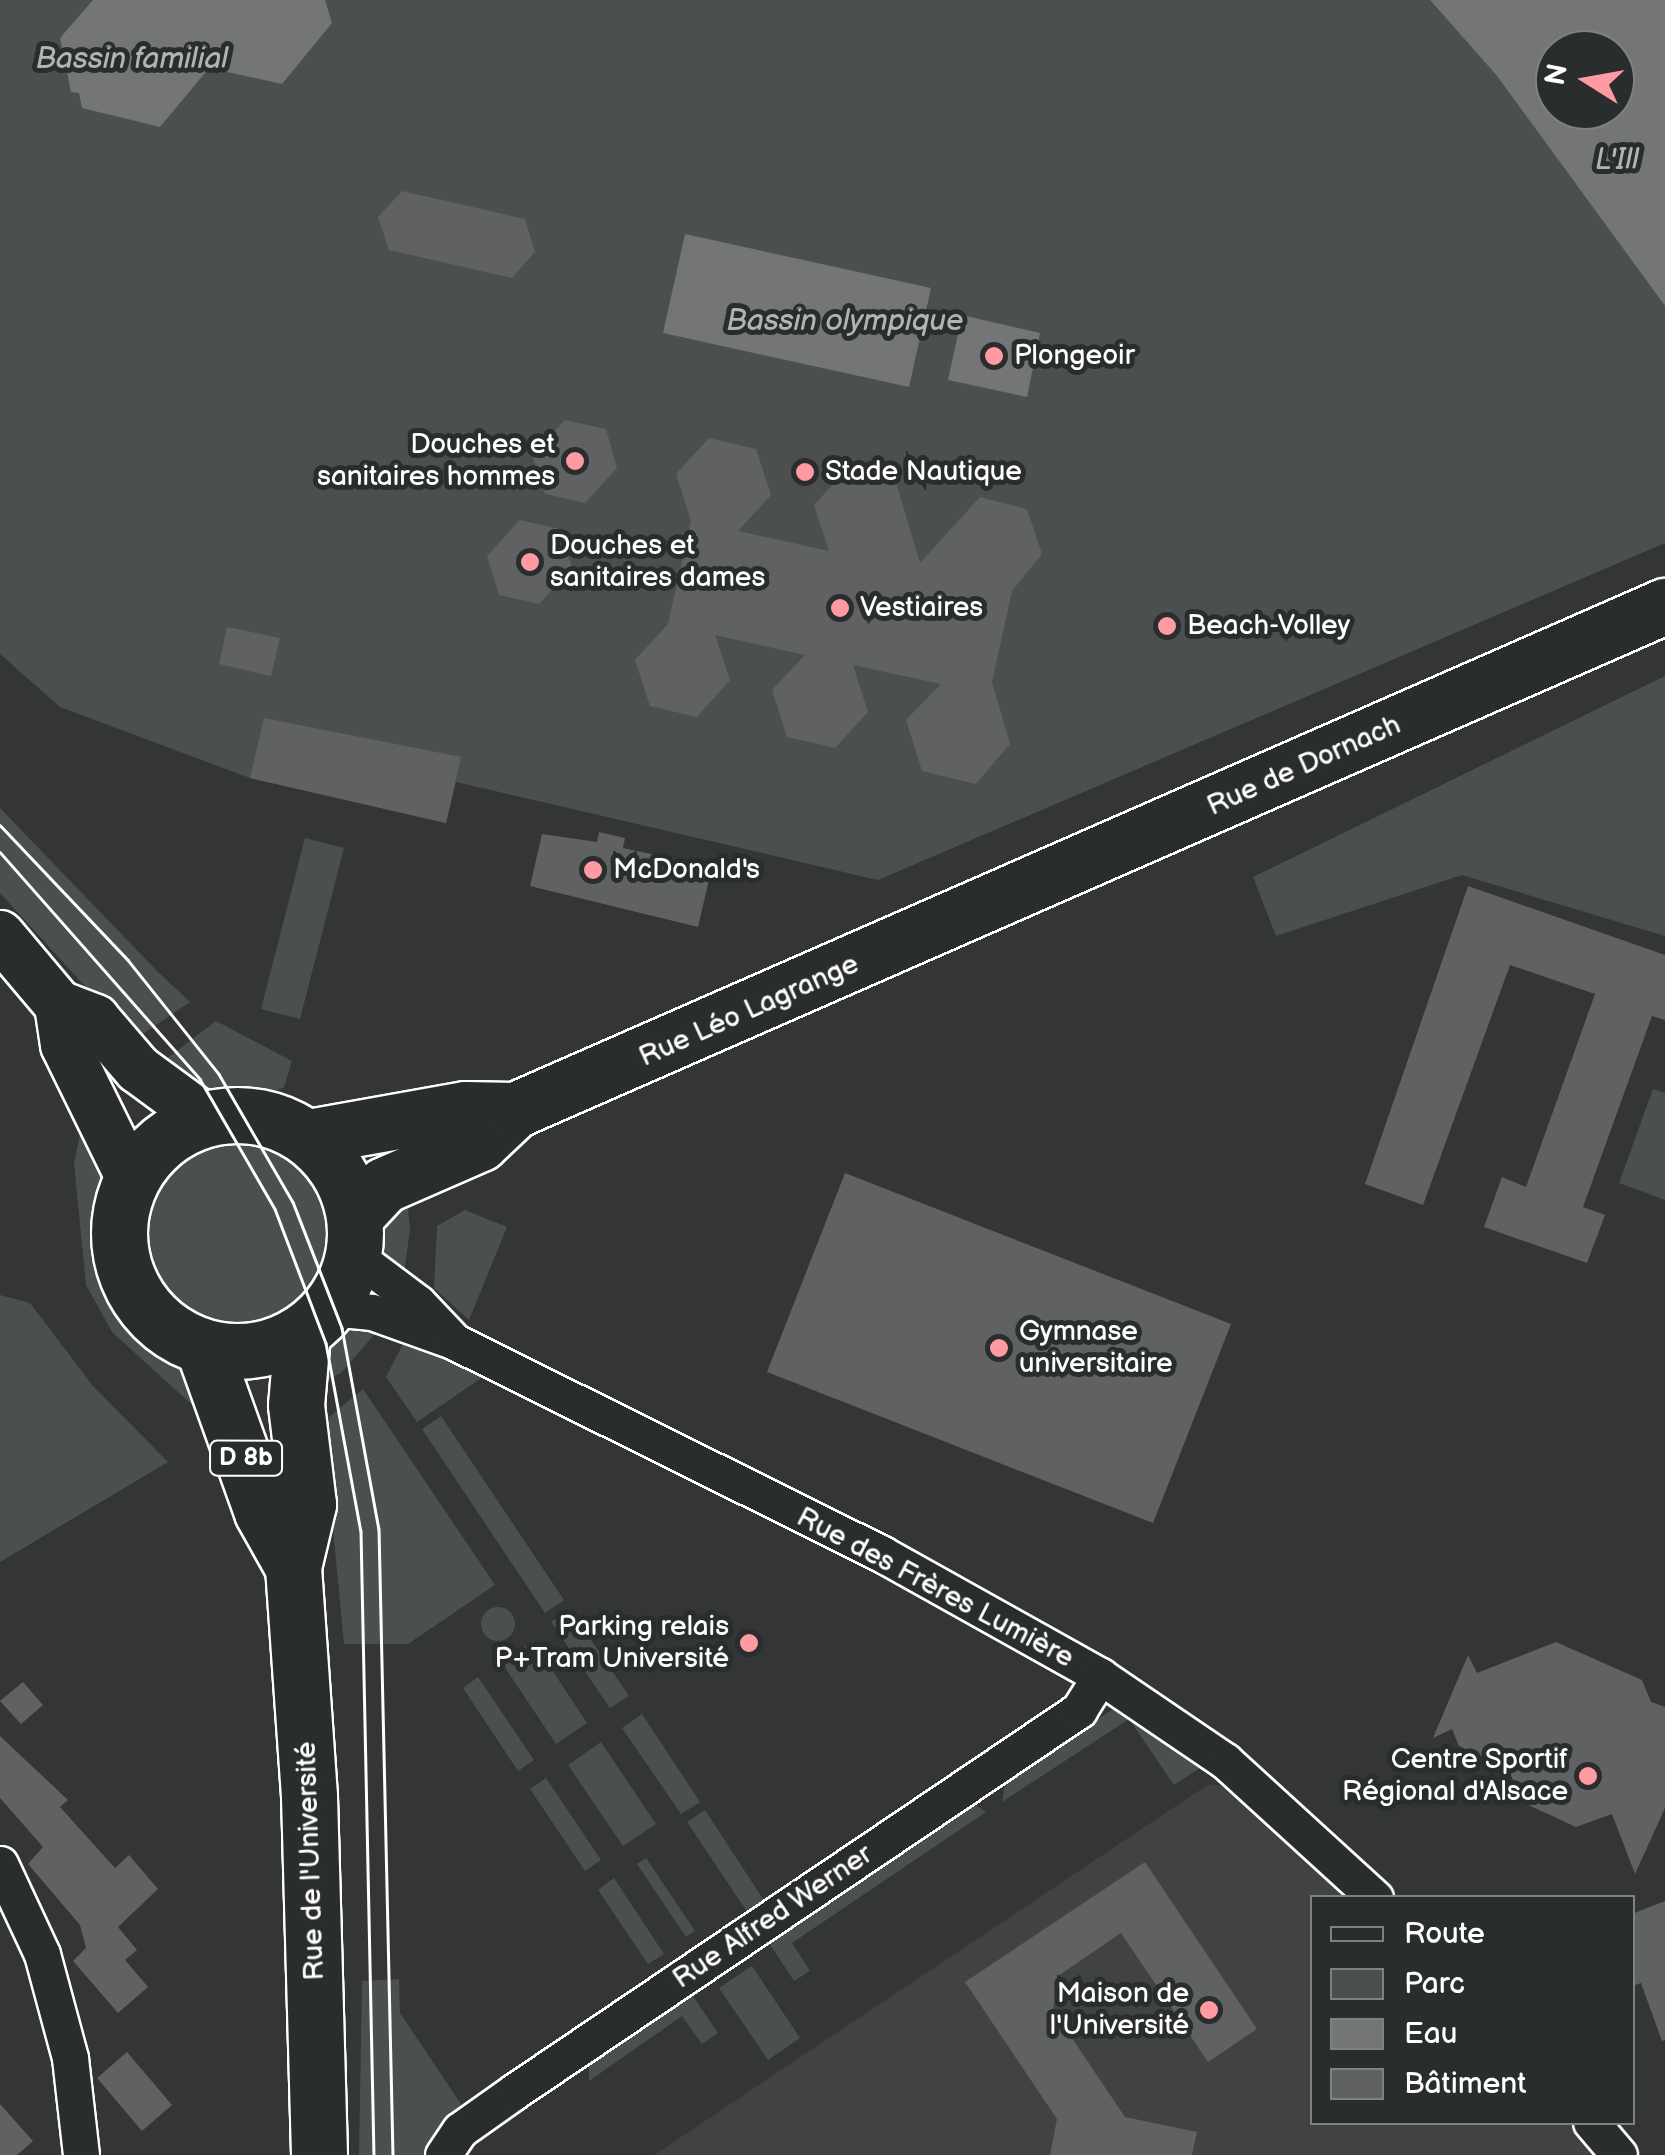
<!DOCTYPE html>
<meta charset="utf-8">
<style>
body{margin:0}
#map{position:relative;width:1665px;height:2155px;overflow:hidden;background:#333536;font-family:"Balsamiq Sans",sans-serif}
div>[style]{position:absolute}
.built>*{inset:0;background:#404243}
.green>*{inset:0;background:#4c4f50}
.round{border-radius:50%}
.water>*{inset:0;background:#737576}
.building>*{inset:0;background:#5f6162}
.roads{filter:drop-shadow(2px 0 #fff) drop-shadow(-2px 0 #fff) drop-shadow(0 2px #fff) drop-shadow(0 -2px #fff)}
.street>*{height:35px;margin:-17.5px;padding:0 17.5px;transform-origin:17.5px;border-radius:17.5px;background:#2a2d2e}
.secondary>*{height:48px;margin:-24px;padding:0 24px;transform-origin:24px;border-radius:24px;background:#2a2d2e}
.primary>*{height:55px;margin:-27.5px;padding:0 27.5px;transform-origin:27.5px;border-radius:27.5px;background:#2a2d2e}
.primary>.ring{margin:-27.5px;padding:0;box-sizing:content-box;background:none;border:55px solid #2a2d2e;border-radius:50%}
.tram>*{height:2.5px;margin:-1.25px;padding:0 1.25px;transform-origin:1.25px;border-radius:1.25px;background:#fff}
.dots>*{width:28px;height:28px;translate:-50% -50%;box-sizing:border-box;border:5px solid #2a2d2e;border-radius:50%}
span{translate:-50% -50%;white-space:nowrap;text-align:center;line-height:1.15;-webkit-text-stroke:10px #2a2d2e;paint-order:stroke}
.shield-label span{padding:2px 8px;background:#2a2d2e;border:2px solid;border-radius:8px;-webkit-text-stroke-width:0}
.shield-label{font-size:25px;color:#fff;font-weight:700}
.poi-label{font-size:28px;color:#fff}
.left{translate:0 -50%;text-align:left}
.right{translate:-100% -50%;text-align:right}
.street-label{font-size:28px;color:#fff}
.water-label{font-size:30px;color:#b2b3b4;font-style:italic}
.legend{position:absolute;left:1310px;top:1895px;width:325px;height:230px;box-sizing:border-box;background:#2a2d2e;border:2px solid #7f8182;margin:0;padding:12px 18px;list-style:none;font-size:30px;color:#fff}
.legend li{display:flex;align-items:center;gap:20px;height:50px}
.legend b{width:50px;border:2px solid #7f8182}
.north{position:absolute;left:1535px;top:30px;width:100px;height:100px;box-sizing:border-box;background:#2a2d2e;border:2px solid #7f8182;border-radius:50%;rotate:281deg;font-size:28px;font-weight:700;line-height:40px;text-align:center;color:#fff}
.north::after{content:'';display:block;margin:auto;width:35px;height:45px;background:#ff9aa2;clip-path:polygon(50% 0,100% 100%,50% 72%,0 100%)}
</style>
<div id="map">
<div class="built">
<div style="clip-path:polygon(1209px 1784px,1236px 1789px,1354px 1897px,1312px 1898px,1312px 2122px,1601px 2123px,1637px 2155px,654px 2155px)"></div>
</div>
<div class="green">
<div style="clip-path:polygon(0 0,1430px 0,1497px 76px,1665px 306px,1665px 543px,878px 880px,456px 782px,446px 823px,250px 778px,60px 707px,0 654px)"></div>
<div style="clip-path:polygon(1665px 676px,1665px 936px,1462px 875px,1276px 936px,1253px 877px)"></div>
<div style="clip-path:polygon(0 808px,157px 971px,190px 1002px,134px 1040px,0 893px)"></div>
<div style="clip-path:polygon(305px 838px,344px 848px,300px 1019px,261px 1009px)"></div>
<div style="clip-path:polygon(216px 1021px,292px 1061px,284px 1087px,270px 1094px,197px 1087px,157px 1066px)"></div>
<div style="clip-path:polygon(1653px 1089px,1665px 1093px,1665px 1200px,1619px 1183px)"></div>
<div style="clip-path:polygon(81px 1129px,103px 1171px,92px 1234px,100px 1281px,138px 1338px,182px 1368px,201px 1413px,112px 1332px,86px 1285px,74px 1163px)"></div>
<div class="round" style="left:133px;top:1130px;width:208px;height:208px"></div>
<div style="clip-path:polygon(406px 1187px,410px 1229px,404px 1274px,387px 1264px,377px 1238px)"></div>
<div style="clip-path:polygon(465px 1210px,507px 1227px,469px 1320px,434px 1288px,437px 1226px)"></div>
<div style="clip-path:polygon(0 1295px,30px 1303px,93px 1386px,168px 1462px,0 1562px)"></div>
<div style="clip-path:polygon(356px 1324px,380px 1328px,341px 1373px,307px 1391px,321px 1350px)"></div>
<div style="clip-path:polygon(406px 1338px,483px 1377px,417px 1422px,386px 1377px)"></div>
<div style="clip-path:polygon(363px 1389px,495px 1585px,408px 1644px,344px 1644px,323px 1422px)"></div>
<div style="clip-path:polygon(441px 1416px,564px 1600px,545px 1613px,422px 1429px)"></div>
<div class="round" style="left:481px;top:1607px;width:34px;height:34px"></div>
<div style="clip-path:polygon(570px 1609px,629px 1696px,610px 1708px,551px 1622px)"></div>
<div style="clip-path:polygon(533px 1641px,587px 1723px,556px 1744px,502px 1663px)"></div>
<div style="clip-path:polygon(478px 1677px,534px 1760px,518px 1771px,463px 1688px)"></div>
<div style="clip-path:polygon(1118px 1706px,1211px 1761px,1174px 1785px,1129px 1719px,1002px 1802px,1006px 1779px)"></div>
<div style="clip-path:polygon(642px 1714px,700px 1802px,681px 1814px,622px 1728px)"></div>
<div style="clip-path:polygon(601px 1742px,656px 1824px,623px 1846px,568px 1765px)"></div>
<div style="clip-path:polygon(546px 1778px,601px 1860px,585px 1871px,530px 1789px)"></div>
<div style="clip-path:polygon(974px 1804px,986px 1812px,792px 1943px,810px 1971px,794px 1981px,767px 1940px)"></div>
<div style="clip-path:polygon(705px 1810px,765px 1902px,748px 1913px,687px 1822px)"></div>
<div style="clip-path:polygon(646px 1858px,695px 1931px,686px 1937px,637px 1864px)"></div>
<div style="clip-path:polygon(614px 1878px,664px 1954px,648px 1964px,598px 1890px)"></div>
<div style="clip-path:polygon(752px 1966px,800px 2038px,768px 2060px,719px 1988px)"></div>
<div style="clip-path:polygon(399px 1979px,400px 2013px,463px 2107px,424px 2155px,359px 2155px,362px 1981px)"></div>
<div style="clip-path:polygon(690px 1992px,718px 2033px,702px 2044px,682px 2016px,589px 2081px,589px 2060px)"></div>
</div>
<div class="water">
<div style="clip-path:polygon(93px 0,325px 0,332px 23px,282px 84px,209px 68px,160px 127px,82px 108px,79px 93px,71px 92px,60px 38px)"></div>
<div style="clip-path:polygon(evenodd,1430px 0,1665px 0,1665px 306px,1497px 76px,1430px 0,1615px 50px,1615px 110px,1555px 110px,1555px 50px,1615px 50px)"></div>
<div style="clip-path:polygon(685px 234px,931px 288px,909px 387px,663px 333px)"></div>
<div style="clip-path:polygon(962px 315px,1040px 333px,1027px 397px,948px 380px)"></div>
</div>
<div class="building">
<div style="clip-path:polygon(402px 191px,525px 219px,535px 252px,512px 278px,389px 250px,378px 217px)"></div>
<div style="clip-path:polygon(565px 420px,606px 429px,617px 468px,585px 503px,545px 494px,532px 455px)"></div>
<div style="clip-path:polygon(709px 438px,756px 449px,771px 495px,738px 531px,829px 551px,814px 505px,847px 469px,895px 479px,920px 563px,980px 497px,1027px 509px,1042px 554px,1012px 591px,992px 682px,1010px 744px,976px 784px,922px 771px,906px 720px,941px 684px,853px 665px,868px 712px,835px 748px,787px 737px,772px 690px,805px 655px,715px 635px,730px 680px,697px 717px,650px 706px,635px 660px,668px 624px,691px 521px,676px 474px)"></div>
<div style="clip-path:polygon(520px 520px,560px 529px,572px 568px,539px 604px,499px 595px,487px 556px)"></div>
<div style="clip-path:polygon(227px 627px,280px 638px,271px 676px,219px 664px)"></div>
<div style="clip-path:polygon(264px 718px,461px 757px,446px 823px,250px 778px)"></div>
<div style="clip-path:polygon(599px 832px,625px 838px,623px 848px,712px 867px,698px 927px,530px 886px,542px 834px,597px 842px)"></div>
<div style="clip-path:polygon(1468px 886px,1665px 955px,1665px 1020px,1652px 1016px,1583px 1207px,1605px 1215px,1587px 1263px,1484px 1227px,1502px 1177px,1526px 1187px,1595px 994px,1510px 965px,1423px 1205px,1365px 1184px)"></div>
<div style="clip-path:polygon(845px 1173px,1231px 1324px,1153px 1523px,767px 1372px)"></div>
<div style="clip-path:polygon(1556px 1642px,1642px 1680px,1651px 1702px,1665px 1707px,1665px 1808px,1635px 1874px,1612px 1814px,1576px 1827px,1522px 1802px,1508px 1768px,1459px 1746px,1452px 1729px,1433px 1738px,1468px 1655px,1477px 1673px)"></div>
<div style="clip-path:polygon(23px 1682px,43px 1705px,21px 1724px,0 1701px)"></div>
<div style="clip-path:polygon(0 1736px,68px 1800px,60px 1807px,115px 1868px,129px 1855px,158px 1889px,118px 1927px,137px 1950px,125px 1960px,148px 1987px,118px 2013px,73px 1961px,86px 1948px,80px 1925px,28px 1864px,43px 1847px,0 1798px)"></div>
<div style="clip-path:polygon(1145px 1862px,1257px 2029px,1208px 2062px,1121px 1933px,1058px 1976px,1053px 2010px,1125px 2117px,1197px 2132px,1192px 2155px,1050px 2155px,1057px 2119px,965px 1982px)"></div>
<div style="clip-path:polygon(1665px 1901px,1665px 2040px,1662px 2041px,1641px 1983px,1632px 1986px,1632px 1914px)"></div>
<div style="clip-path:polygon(127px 2052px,172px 2105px,142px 2131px,97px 2078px)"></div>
<div style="clip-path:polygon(0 2104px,33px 2141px,17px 2155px,0 2155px)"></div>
</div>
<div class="roads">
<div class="street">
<div style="left:354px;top:1255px;width:80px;rotate:36.9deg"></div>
<div style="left:418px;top:1303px;width:51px;rotate:46.6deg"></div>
<div style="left:331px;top:1308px;width:41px;rotate:5.6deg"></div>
<div style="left:372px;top:1312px;width:86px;rotate:19.7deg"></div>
<div style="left:453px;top:1341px;width:479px;rotate:26.4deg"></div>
<div style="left:882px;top:1554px;width:250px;rotate:29.2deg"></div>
<div style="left:1100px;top:1676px;width:151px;rotate:34.2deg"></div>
<div style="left:1225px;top:1761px;width:203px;rotate:42.4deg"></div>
<div style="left:0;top:1864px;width:99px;rotate:65deg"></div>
<div style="left:42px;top:1954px;width:108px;rotate:74.9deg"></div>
<div style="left:70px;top:2058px;width:98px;rotate:83.5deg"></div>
<div style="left:1591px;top:2122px;width:43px;rotate:49.7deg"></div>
<div style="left:443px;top:2155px;width:30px;rotate:-56deg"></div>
<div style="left:460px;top:2130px;width:67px;rotate:-35.3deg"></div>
<div style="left:515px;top:2091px;width:681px;rotate:-34.04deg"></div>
<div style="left:1079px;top:1710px;width:40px;rotate:-58deg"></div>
</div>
<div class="secondary">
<div style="left:0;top:935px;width:92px;rotate:49.9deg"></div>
<div style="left:59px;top:1005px;width:39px;rotate:21deg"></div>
<div style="left:95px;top:1019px;width:66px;rotate:49.3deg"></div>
<div style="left:138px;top:1069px;width:84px;rotate:36.3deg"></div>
<div style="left:59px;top:1005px;width:40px;rotate:81.5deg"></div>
<div style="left:65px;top:1045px;width:147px;rotate:63.8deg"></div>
</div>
<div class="primary">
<div class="ring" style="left:119px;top:1115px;width:181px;height:181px"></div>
<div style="left:308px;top:1137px;width:159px;rotate:-10.1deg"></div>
<div style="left:465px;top:1109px;width:50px;rotate:1.1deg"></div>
<div style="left:355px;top:1216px;width:42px;rotate:-46.9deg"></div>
<div style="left:384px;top:1185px;width:105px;rotate:-23.6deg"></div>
<div style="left:480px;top:1143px;width:48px;rotate:-43.3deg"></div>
<div style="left:515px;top:1110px;width:1256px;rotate:-23.67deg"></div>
<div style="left:302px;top:1334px;width:71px;rotate:94.8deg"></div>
<div style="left:296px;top:1405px;width:100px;rotate:83.1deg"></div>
<div style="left:308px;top:1504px;width:65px;rotate:103.4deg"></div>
<div style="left:293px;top:1567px;width:230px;rotate:86deg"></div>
<div style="left:309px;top:1796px;width:359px;rotate:88.4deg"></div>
<div style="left:203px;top:1347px;width:175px;rotate:70.3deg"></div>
<div style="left:262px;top:1512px;width:63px;rotate:60.6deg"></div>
</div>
</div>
<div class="tram">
<div style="left:0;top:825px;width:186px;rotate:46.5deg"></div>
<div style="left:128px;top:960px;width:146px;rotate:51.4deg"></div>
<div style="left:219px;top:1074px;width:148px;rotate:60deg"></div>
<div style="left:293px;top:1202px;width:135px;rotate:68.7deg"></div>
<div style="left:342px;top:1328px;width:204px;rotate:79.6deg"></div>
<div style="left:379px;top:1529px;width:626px;rotate:88.72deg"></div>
<div style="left:0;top:852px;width:303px;rotate:48.6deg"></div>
<div style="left:200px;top:1079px;width:150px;rotate:60deg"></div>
<div style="left:275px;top:1209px;width:143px;rotate:69.2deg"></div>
<div style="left:326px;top:1343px;width:191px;rotate:79.5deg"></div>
<div style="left:361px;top:1531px;width:624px;rotate:88.81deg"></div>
</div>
<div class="dots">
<div style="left:994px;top:356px;background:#ff9aa2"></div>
<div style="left:575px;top:461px;background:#ff9aa2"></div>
<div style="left:805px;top:472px;background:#ff9aa2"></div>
<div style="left:530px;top:562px;background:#ff9aa2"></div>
<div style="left:840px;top:608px;background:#ff9aa2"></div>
<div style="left:1167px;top:626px;background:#ff9aa2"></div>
<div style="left:593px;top:870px;background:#ff9aa2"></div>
<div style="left:999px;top:1348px;background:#ff9aa2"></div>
<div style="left:749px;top:1643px;background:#ff9aa2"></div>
<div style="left:1588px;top:1776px;background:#ff9aa2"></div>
<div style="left:1209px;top:2010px;background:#ff9aa2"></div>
</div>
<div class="shield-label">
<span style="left:246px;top:1458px">D 8b</span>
</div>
<div class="poi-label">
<span class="left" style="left:1014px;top:356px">Plongeoir</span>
<span class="right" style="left:555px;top:461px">Douches et<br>sanitaires hommes</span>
<span class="left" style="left:825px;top:472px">Stade Nautique</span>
<span class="left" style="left:550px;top:562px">Douches et<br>sanitaires dames</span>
<span class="left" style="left:860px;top:608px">Vestiaires</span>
<span class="left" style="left:1187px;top:626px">Beach-Volley</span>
<span class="left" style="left:613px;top:870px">McDonald's</span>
<span class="left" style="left:1019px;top:1348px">Gymnase<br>universitaire</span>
<span class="right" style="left:729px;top:1643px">Parking relais<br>P+Tram Université</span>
<span class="right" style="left:1568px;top:1776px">Centre Sportif<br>Régional d'Alsace</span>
<span class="right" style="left:1189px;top:2010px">Maison de<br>l'Université</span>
</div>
<div class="street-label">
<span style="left:1304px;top:766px;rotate:-24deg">Rue de Dornach</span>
<span style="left:749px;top:1011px;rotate:-24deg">Rue Léo Lagrange</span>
<span style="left:935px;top:1588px;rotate:28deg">Rue des Frères Lumière</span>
<span style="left:311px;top:1861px;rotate:-92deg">Rue de l'Université</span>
<span style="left:773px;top:1917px;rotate:-34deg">Rue Alfred Werner</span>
</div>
<div class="water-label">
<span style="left:132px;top:59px">Bassin familial</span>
<span style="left:1617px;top:160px">L'Ill</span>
<span style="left:845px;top:321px">Bassin olympique</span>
</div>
<ul class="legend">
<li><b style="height:12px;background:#2a2d2e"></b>Route</li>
<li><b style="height:28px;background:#4c4f50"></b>Parc</li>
<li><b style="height:28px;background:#737576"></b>Eau</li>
<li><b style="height:28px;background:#5f6162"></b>Bâtiment</li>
</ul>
<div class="north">N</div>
</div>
